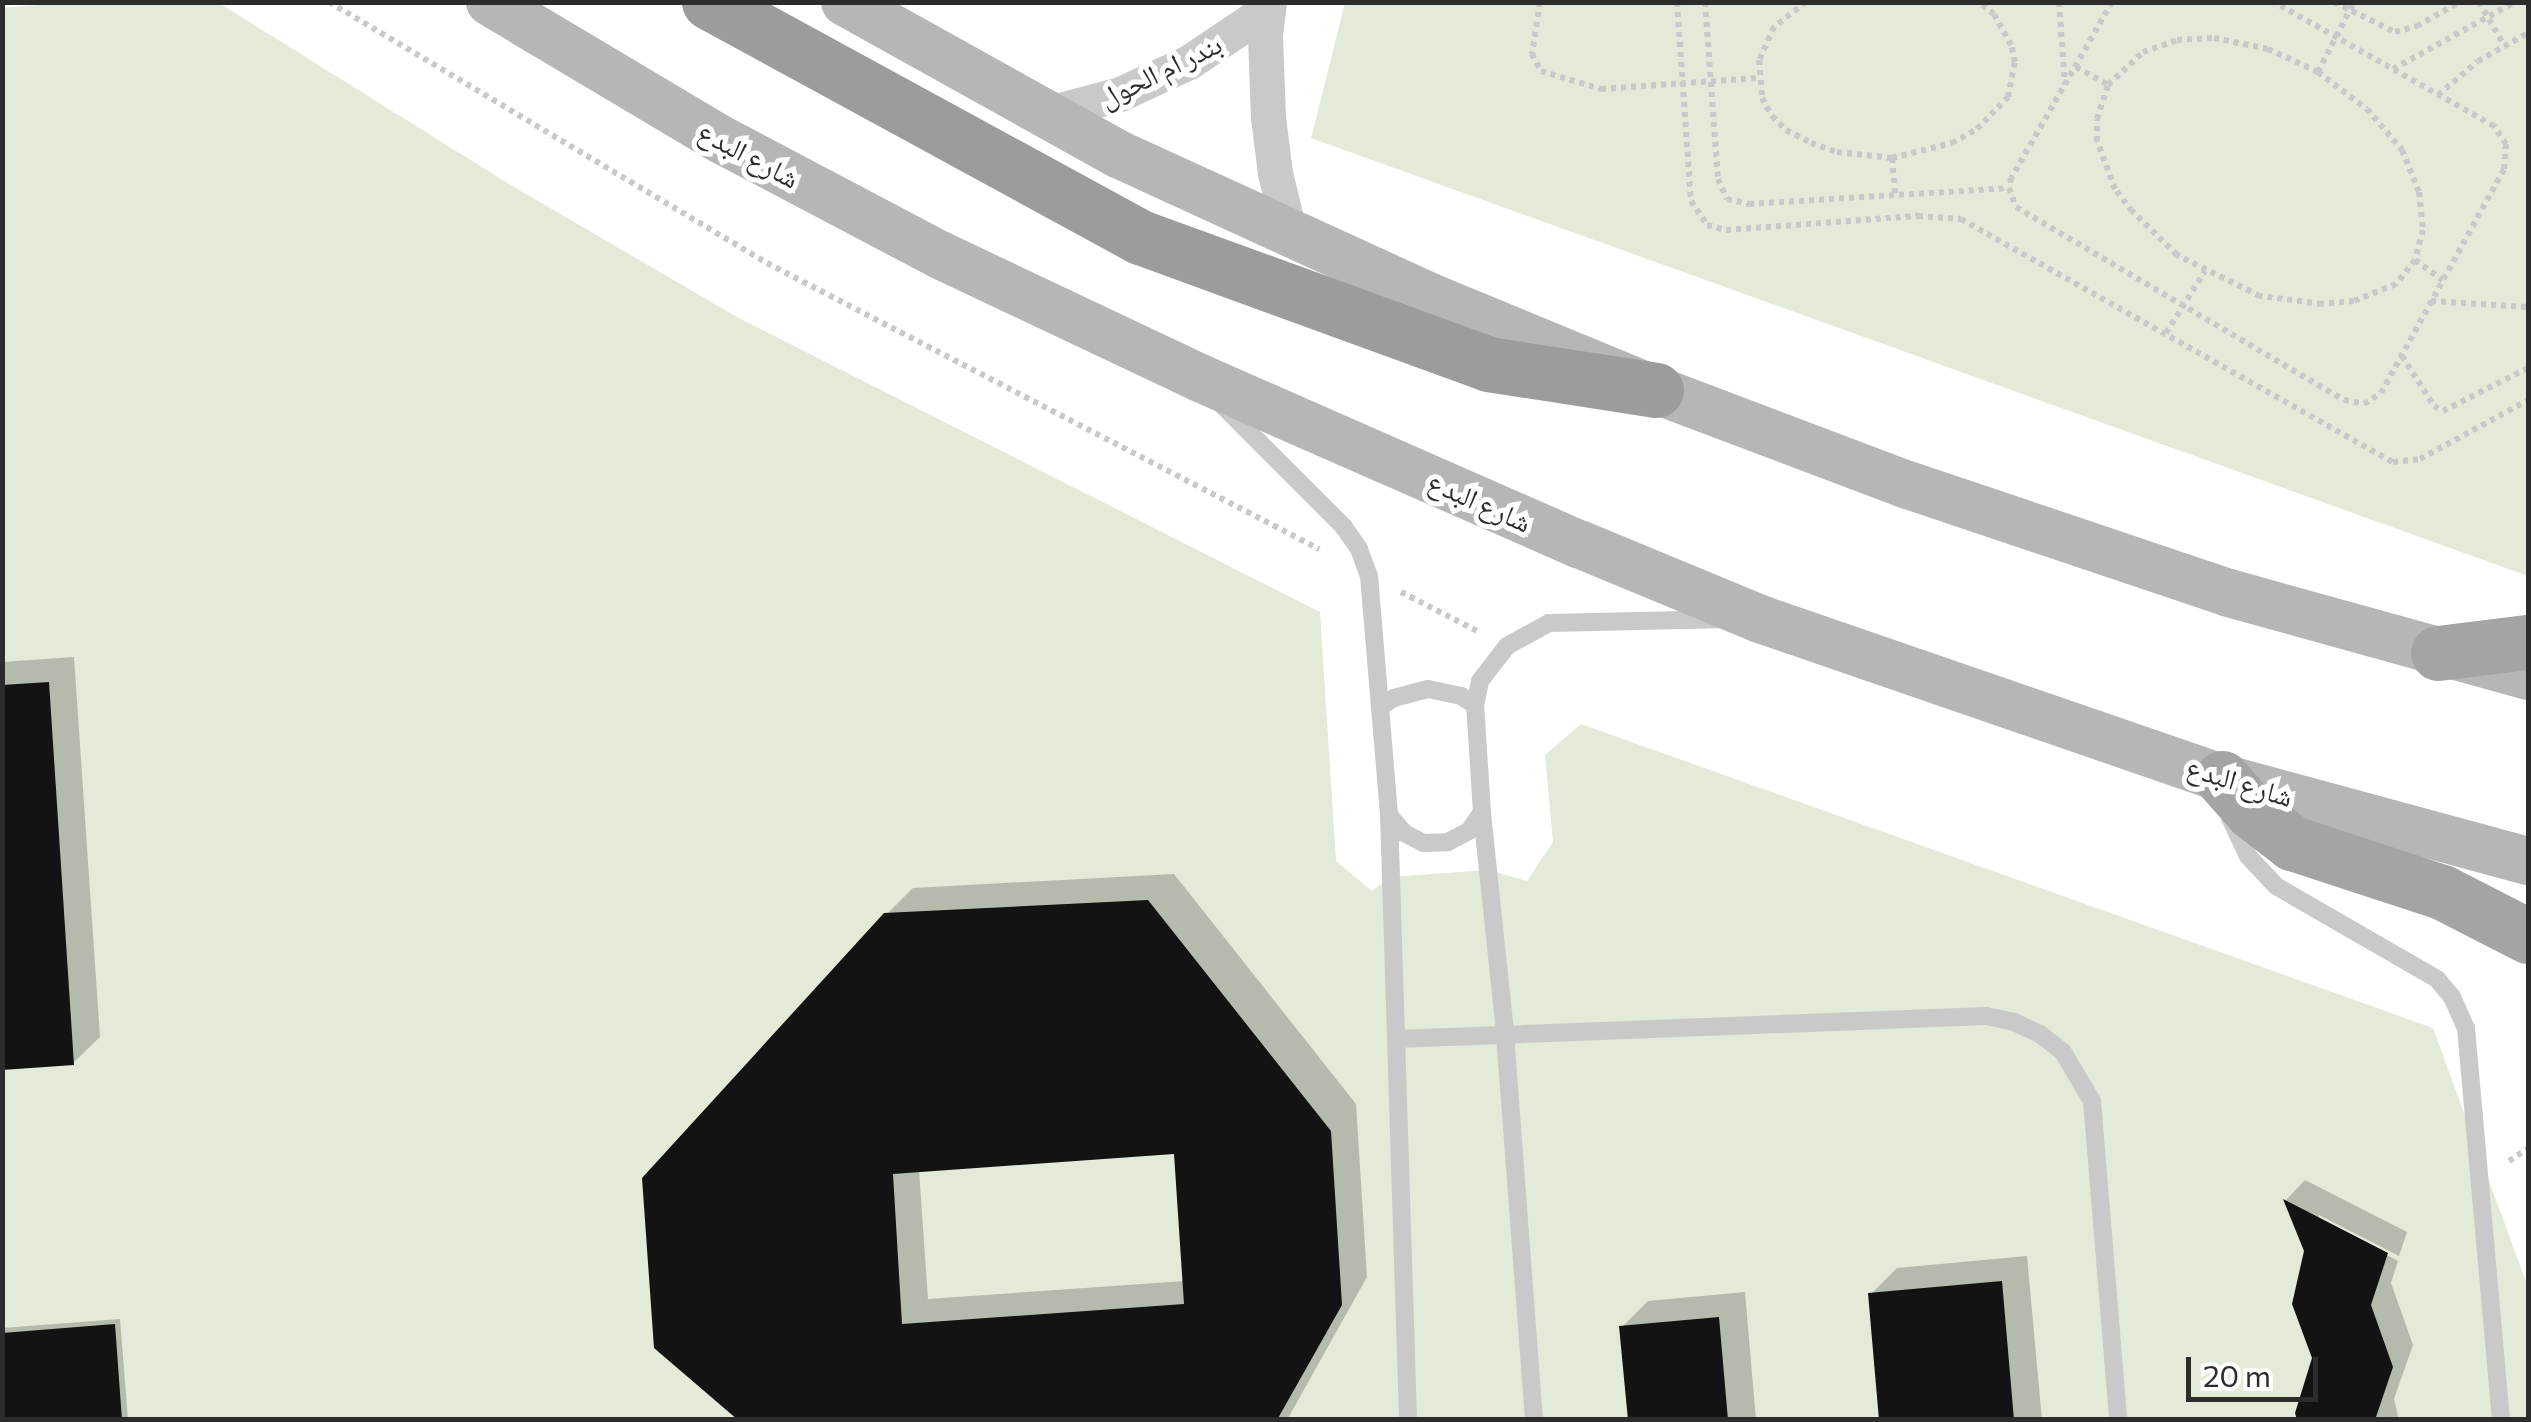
<!DOCTYPE html>
<meta charset="utf-8">
<style>
body{margin:0}
#map{position:relative;width:2531px;height:1422px;overflow:hidden;background:#fff;font-family:Commissioner,"Noto Naskh Arabic",sans-serif}
div>[style]{position:absolute}
.green>*{inset:0;background:#e3ead8}
.shadow>*{inset:0;background:#0003}
.building>*{inset:0;background:#131313}
.path>*{height:6px;margin-top:-3px;transform-origin:0;background:repeating-linear-gradient(90deg,#c9c9c9 0 5px,transparent 0 10px)}
.service>*{height:18px;margin:-9px;padding:0 9px;transform-origin:9px;border-radius:9px;background:#c9c9c9}
.minor>*{height:35px;margin:-17.5px;padding:0 17.5px;transform-origin:17.5px;border-radius:17.5px;background:#c9c9c9}
.secondary>*{height:48px;margin:-24px;padding:0 24px;transform-origin:24px;border-radius:24px;background:#b6b6b6}
.primary>*{height:55px;margin:-27.5px;padding:0 27.5px;transform-origin:27.5px;border-radius:27.5px;background:#a4a4a4}
.trunk>*{height:55px;margin:-27.5px;padding:0 27.5px;transform-origin:27.5px;border-radius:27.5px;background:#9c9c9c}
span{translate:-50% -50%;white-space:nowrap;text-align:center;line-height:1.15;-webkit-text-stroke:10px #fff;paint-order:stroke}
.street-label{font-size:28px;color:#2c2c2c}
.frame{position:absolute;inset:0;border:5px solid #2c2c2c;pointer-events:none}
.scale{position:absolute;left:2186px;top:1357px;width:132px;height:45px;box-sizing:border-box;border:5px solid #2c2c2c;border-top:0;padding-left:12px;font-size:30px;line-height:35px;white-space:nowrap;color:#2c2c2c;-webkit-text-stroke:8px #fff;paint-order:stroke}
</style>
<div id="map">
<div class="green">
<div style="clip-path:polygon(63px 3px,219px 3px,509px 184px,737px 317px,1320px 612px,1336px 861px,1372px 891px,1390px 877px,1488px 870px,1527px 881px,1553px 842px,1545px 755px,1581px 724px,2433px 1028px,2528px 1287px,2528px 1419px,3px 1419px,2px 8px)"></div>
<div style="clip-path:polygon(1345px 3px,2528px 3px,2528px 576px,1311px 138px)"></div>
</div>
<div class="shadow">
<div style="clip-path:polygon(74px 657px,100px 1037px,73px 1063px,2px 1067px,2px 662px)"></div>
<div style="clip-path:polygon(evenodd,1174px 874px,1356px 1104px,1367px 1277px,1287px 1420px,741px 1420px,886px 915px,913px 888px,1174px 874px,1176px 1152px,1185px 1281px,928px 1299px,919px 1170px,1176px 1152px)"></div>
<div style="clip-path:polygon(2305px 1180px,2407px 1232px,2399px 1256px,2319px 1215px,2319px 1220px,2398px 1261px,2391px 1283px,2413px 1345px,2394px 1399px,2399px 1420px,2299px 1420px,2315px 1358px,2307px 1251px,2286px 1200px)"></div>
<div style="clip-path:polygon(2027px 1256px,2042px 1420px,1882px 1420px,1871px 1294px,1897px 1268px)"></div>
<div style="clip-path:polygon(1745px 1292px,1756px 1420px,1630px 1420px,1622px 1327px,1648px 1301px)"></div>
<div style="clip-path:polygon(120px 1319px,128px 1420px,2px 1420px,2px 1328px)"></div>
</div>
<div class="building">
<div style="clip-path:polygon(49px 682px,74px 1065px,2px 1070px,2px 685px)"></div>
<div style="clip-path:polygon(evenodd,1148px 900px,1331px 1131px,1342px 1305px,1277px 1420px,738px 1420px,654px 1348px,642px 1178px,884px 913px,1148px 900px,1174px 1154px,1184px 1304px,902px 1324px,893px 1174px,1174px 1154px)"></div>
<div style="clip-path:polygon(2283px 1199px,2388px 1253px,2371px 1305px,2393px 1367px,2375px 1420px,2297px 1420px,2295px 1413px,2312px 1358px,2292px 1304px,2304px 1251px)"></div>
<div style="clip-path:polygon(2002px 1281px,2014px 1420px,1879px 1420px,1868px 1293px)"></div>
<div style="clip-path:polygon(1719px 1317px,1728px 1420px,1628px 1420px,1619px 1326px)"></div>
<div style="clip-path:polygon(115px 1324px,122px 1420px,2px 1420px,2px 1333px)"></div>
</div>
<div class="path">
<div style="left:329px;top:2px;width:510px;rotate:30.79deg"></div>
<div style="left:767px;top:263px;width:622px;rotate:27.39deg"></div>
<div style="left:1540px;top:2px;width:53px;rotate:98.7deg"></div>
<div style="left:1532px;top:54px;width:19px;rotate:62deg"></div>
<div style="left:1541px;top:71px;width:63px;rotate:16.7deg"></div>
<div style="left:1601px;top:89px;width:157px;rotate:-4deg"></div>
<div style="left:1677px;top:2px;width:199px;rotate:86deg"></div>
<div style="left:1691px;top:201px;width:29px;rotate:56deg"></div>
<div style="left:1707px;top:225px;width:20px;rotate:15deg"></div>
<div style="left:1726px;top:230px;width:193px;rotate:-4.2deg"></div>
<div style="left:1918px;top:216px;width:43px;rotate:4deg"></div>
<div style="left:1961px;top:219px;width:496px;rotate:29.4deg"></div>
<div style="left:2393px;top:462px;width:27px;rotate:-6deg"></div>
<div style="left:2420px;top:459px;width:123px;rotate:-28.6deg"></div>
<div style="left:1705px;top:2px;width:177px;rotate:85.8deg"></div>
<div style="left:1718px;top:179px;width:22px;rotate:66deg"></div>
<div style="left:1727px;top:199px;width:23px;rotate:13deg"></div>
<div style="left:1749px;top:204px;width:260px;rotate:-3.5deg"></div>
<div style="left:1806px;top:2px;width:41px;rotate:142deg"></div>
<div style="left:1774px;top:27px;width:36px;rotate:114deg"></div>
<div style="left:1759px;top:60px;width:38px;rotate:85deg"></div>
<div style="left:1762px;top:98px;width:21px;rotate:61deg"></div>
<div style="left:1772px;top:116px;width:20px;rotate:45deg"></div>
<div style="left:1786px;top:130px;width:28px;rotate:27deg"></div>
<div style="left:1811px;top:143px;width:28px;rotate:19deg"></div>
<div style="left:1837px;top:152px;width:55px;rotate:6.2deg"></div>
<div style="left:1892px;top:158px;width:62px;rotate:-14deg"></div>
<div style="left:1952px;top:143px;width:29px;rotate:-29deg"></div>
<div style="left:1977px;top:129px;width:45px;rotate:-45.9deg"></div>
<div style="left:2008px;top:97px;width:36px;rotate:-79deg"></div>
<div style="left:2015px;top:62px;width:17px;rotate:-103deg"></div>
<div style="left:2011px;top:45px;width:35px;rotate:-119deg"></div>
<div style="left:1994px;top:14px;width:20px;rotate:-143deg"></div>
<div style="left:2059px;top:2px;width:83px;rotate:85.9deg"></div>
<div style="left:2112px;top:2px;width:203px;rotate:119.8deg"></div>
<div style="left:2011px;top:178px;width:10px;rotate:101deg"></div>
<div style="left:2009px;top:188px;width:20px;rotate:70deg"></div>
<div style="left:2016px;top:207px;width:381px;rotate:30.5deg"></div>
<div style="left:2344px;top:400px;width:20px;rotate:11deg"></div>
<div style="left:2364px;top:404px;width:20px;rotate:-33deg"></div>
<div style="left:2381px;top:393px;width:256px;rotate:-61.2deg"></div>
<div style="left:2504px;top:169px;width:25px;rotate:-85deg"></div>
<div style="left:2506px;top:144px;width:22px;rotate:-124deg"></div>
<div style="left:2494px;top:126px;width:253px;rotate:-150.6deg"></div>
<div style="left:2334px;top:2px;width:68px;rotate:26.2deg"></div>
<div style="left:2395px;top:32px;width:23px;rotate:-15deg"></div>
<div style="left:2417px;top:26px;width:49px;rotate:-29.2deg"></div>
<div style="left:2479px;top:2px;width:50px;rotate:59.8deg"></div>
<div style="left:2214px;top:38px;width:55px;rotate:11.5deg"></div>
<div style="left:2268px;top:49px;width:55px;rotate:24.7deg"></div>
<div style="left:2318px;top:72px;width:61px;rotate:37.1deg"></div>
<div style="left:2367px;top:109px;width:54px;rotate:49.5deg"></div>
<div style="left:2402px;top:150px;width:45px;rotate:68deg"></div>
<div style="left:2419px;top:192px;width:38px;rotate:84deg"></div>
<div style="left:2423px;top:230px;width:31px;rotate:105deg"></div>
<div style="left:2415px;top:260px;width:31px;rotate:128deg"></div>
<div style="left:2396px;top:284px;width:45px;rotate:158deg"></div>
<div style="left:2354px;top:301px;width:32px;rotate:175deg"></div>
<div style="left:2322px;top:304px;width:63px;rotate:-172.6deg"></div>
<div style="left:2260px;top:296px;width:93px;rotate:-153.7deg"></div>
<div style="left:2177px;top:255px;width:63px;rotate:-135.6deg"></div>
<div style="left:2132px;top:211px;width:28px;rotate:-128deg"></div>
<div style="left:2115px;top:189px;width:51px;rotate:-110.6deg"></div>
<div style="left:2097px;top:141px;width:22px;rotate:-90deg"></div>
<div style="left:2097px;top:119px;width:36px;rotate:-72deg"></div>
<div style="left:2108px;top:85px;width:48px;rotate:-43.3deg"></div>
<div style="left:2143px;top:52px;width:36px;rotate:-19deg"></div>
<div style="left:2177px;top:40px;width:37px;rotate:-3deg"></div>
<div style="left:2076px;top:67px;width:37px;rotate:29deg"></div>
<div style="left:2393px;top:69px;width:139px;rotate:-28.8deg"></div>
<div style="left:2318px;top:72px;width:79px;rotate:-62.8deg"></div>
<div style="left:2438px;top:95px;width:52px;rotate:-40.4deg"></div>
<div style="left:2478px;top:61px;width:57px;rotate:-29.2deg"></div>
<div style="left:1892px;top:158px;width:37px;rotate:85deg"></div>
<div style="left:2415px;top:260px;width:34px;rotate:36deg"></div>
<div style="left:2431px;top:301px;width:97px;rotate:3.5deg"></div>
<div style="left:2166px;top:333px;width:73px;rotate:-57.8deg"></div>
<div style="left:2402px;top:356px;width:59px;rotate:57.4deg"></div>
<div style="left:2434px;top:406px;width:10px;rotate:29deg"></div>
<div style="left:2443px;top:411px;width:95px;rotate:-26.8deg"></div>
<div style="left:1401px;top:592px;width:88px;rotate:27.1deg"></div>
<div style="left:2509px;top:1161px;width:23px;rotate:-34deg"></div>
</div>
<div class="service">
<div style="left:1221px;top:404px;width:173px;rotate:45deg"></div>
<div style="left:1343px;top:526px;width:28px;rotate:55deg"></div>
<div style="left:1359px;top:549px;width:29px;rotate:70deg"></div>
<div style="left:1369px;top:576px;width:239px;rotate:85.2deg"></div>
<div style="left:1389px;top:814px;width:606px;rotate:88.2deg"></div>
<div style="left:1380px;top:707px;width:17px;rotate:-33deg"></div>
<div style="left:1394px;top:698px;width:35px;rotate:-15deg"></div>
<div style="left:1428px;top:689px;width:34px;rotate:12deg"></div>
<div style="left:1461px;top:696px;width:17px;rotate:33deg"></div>
<div style="left:1389px;top:815px;width:23px;rotate:50deg"></div>
<div style="left:1404px;top:833px;width:22px;rotate:27deg"></div>
<div style="left:1424px;top:843px;width:24px;rotate:-2deg"></div>
<div style="left:1448px;top:842px;width:24px;rotate:-28deg"></div>
<div style="left:1469px;top:831px;width:23px;rotate:-56deg"></div>
<div style="left:2230px;top:818px;width:42px;rotate:64.7deg"></div>
<div style="left:2248px;top:856px;width:41px;rotate:47deg"></div>
<div style="left:2276px;top:886px;width:186px;rotate:30deg"></div>
<div style="left:2437px;top:979px;width:23px;rotate:50deg"></div>
<div style="left:2452px;top:997px;width:34px;rotate:66deg"></div>
<div style="left:2466px;top:1028px;width:394px;rotate:84.9deg"></div>
<div style="left:1396px;top:1039px;width:590px;rotate:-2.23deg"></div>
<div style="left:1986px;top:1016px;width:29px;rotate:12deg"></div>
<div style="left:2014px;top:1022px;width:29px;rotate:25deg"></div>
<div style="left:2040px;top:1034px;width:29px;rotate:38deg"></div>
<div style="left:2063px;top:1052px;width:57px;rotate:59.4deg"></div>
<div style="left:2092px;top:1101px;width:320px;rotate:85.3deg"></div>
<div style="left:1534px;top:1420px;width:389px;rotate:-94.3deg"></div>
<div style="left:1505px;top:1032px;width:221px;rotate:-96deg"></div>
<div style="left:1482px;top:812px;width:107px;rotate:-93.7deg"></div>
<div style="left:1475px;top:705px;width:25px;rotate:-78deg"></div>
<div style="left:1480px;top:681px;width:44px;rotate:-52.4deg"></div>
<div style="left:1507px;top:646px;width:48px;rotate:-28.7deg"></div>
<div style="left:1549px;top:623px;width:170px;rotate:-1.3deg"></div>
</div>
<div class="minor">
<div style="left:1269px;top:2px;width:34px;rotate:97deg"></div>
<div style="left:1265px;top:36px;width:81px;rotate:87.9deg"></div>
<div style="left:1268px;top:117px;width:56px;rotate:82.9deg"></div>
<div style="left:1275px;top:173px;width:60px;rotate:76.4deg"></div>
<div style="left:1045px;top:114px;width:78px;rotate:-14.9deg"></div>
<div style="left:1120px;top:94px;width:76px;rotate:-24.9deg"></div>
<div style="left:1189px;top:62px;width:95px;rotate:-33.9deg"></div>
</div>
<div class="secondary">
<div style="left:490px;top:2px;width:268px;rotate:30.8deg"></div>
<div style="left:720px;top:139px;width:249px;rotate:27.8deg"></div>
<div style="left:940px;top:255px;width:288px;rotate:25.3deg"></div>
<div style="left:1200px;top:378px;width:414px;rotate:23.7deg"></div>
<div style="left:1579px;top:544px;width:196px;rotate:22.5deg"></div>
<div style="left:1760px;top:619px;width:489px;rotate:19deg"></div>
<div style="left:2222px;top:778px;width:317px;rotate:15.2deg"></div>
<div style="left:845px;top:2px;width:312px;rotate:29.1deg"></div>
<div style="left:1118px;top:154px;width:343px;rotate:24.6deg"></div>
<div style="left:1430px;top:297px;width:244px;rotate:22.4deg"></div>
<div style="left:1656px;top:390px;width:269px;rotate:20.7deg"></div>
<div style="left:1908px;top:485px;width:339px;rotate:18.6deg"></div>
<div style="left:2229px;top:593px;width:310px;rotate:15.5deg"></div>
</div>
<div class="primary">
<div style="left:2438px;top:653px;width:91px;rotate:-7deg"></div>
<div style="left:2222px;top:778px;width:45px;rotate:48.6deg"></div>
<div style="left:2252px;top:812px;width:51px;rotate:37.8deg"></div>
<div style="left:2292px;top:843px;width:158px;rotate:18.1deg"></div>
<div style="left:2442px;top:892px;width:97px;rotate:27.1deg"></div>
</div>
<div class="trunk">
<div style="left:709px;top:2px;width:491px;rotate:28.6deg"></div>
<div style="left:1140px;top:237px;width:370px;rotate:20deg"></div>
<div style="left:1488px;top:364px;width:170px;rotate:8.8deg"></div>
</div>
<div class="street-label">
<span style="left:1160px;top:70px;rotate:-26deg">بندر ام الحول</span>
<span style="left:749px;top:154px;rotate:28deg">شارع البدع</span>
<span style="left:1480px;top:501px;rotate:24deg">شارع البدع</span>
<span style="left:2240px;top:781px;rotate:17deg">شارع البدع</span>
</div>
<div class="frame"></div>
<div class="scale">20 m</div>
</div>
